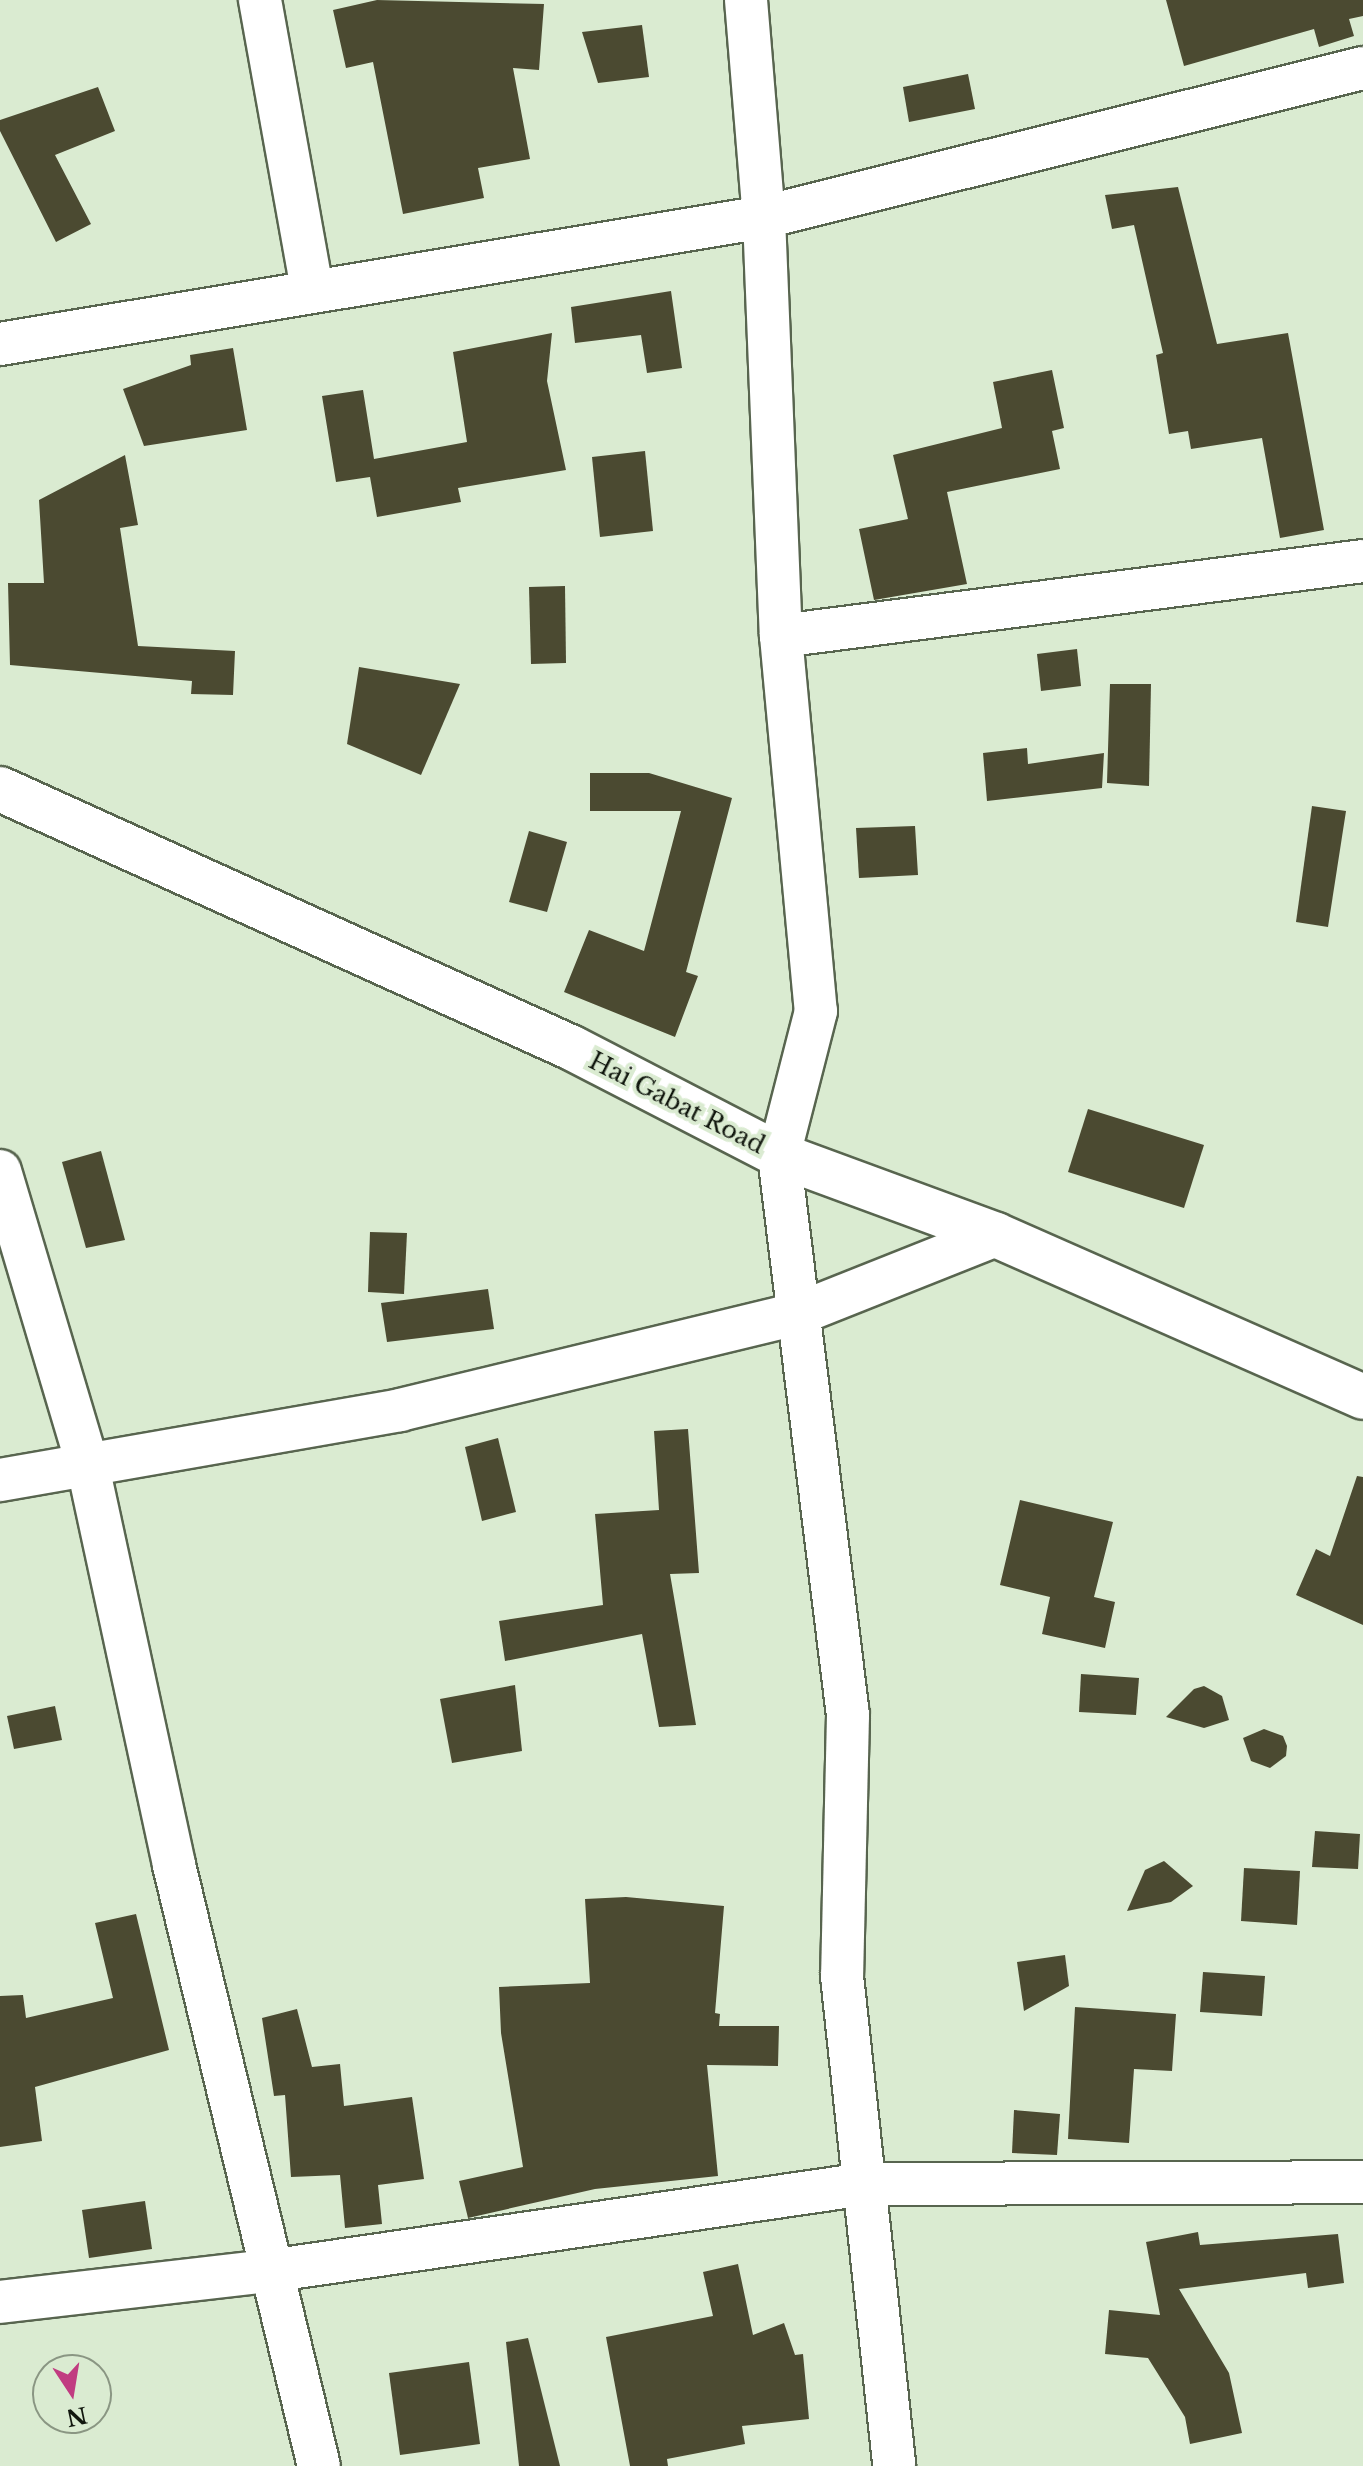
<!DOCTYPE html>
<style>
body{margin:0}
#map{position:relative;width:1363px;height:2466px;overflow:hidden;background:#daebd1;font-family:"Libre Baskerville",serif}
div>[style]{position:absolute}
.building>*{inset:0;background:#4b4a31}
.roads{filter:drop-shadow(2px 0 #58654f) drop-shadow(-2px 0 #58654f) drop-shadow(0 2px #58654f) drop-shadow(0 -2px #58654f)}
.minor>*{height:42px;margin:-21px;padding:0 21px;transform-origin:21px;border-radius:21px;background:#fff}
.tertiary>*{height:44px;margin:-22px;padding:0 22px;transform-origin:22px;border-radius:22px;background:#fff}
span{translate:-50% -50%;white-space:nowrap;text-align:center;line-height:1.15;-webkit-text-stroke:8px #daebd1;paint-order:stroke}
.street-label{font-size:24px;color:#11170e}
.north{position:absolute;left:32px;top:2354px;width:80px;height:80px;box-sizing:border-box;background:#daebd1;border:2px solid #8a9683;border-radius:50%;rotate:168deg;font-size:22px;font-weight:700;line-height:32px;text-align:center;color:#11170e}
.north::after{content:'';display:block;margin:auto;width:28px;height:36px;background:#c13c81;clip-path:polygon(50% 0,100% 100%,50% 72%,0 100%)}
</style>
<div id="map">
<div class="building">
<div style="clip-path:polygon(377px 0,544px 4px,539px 70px,513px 68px,530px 159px,478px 168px,484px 198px,403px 214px,373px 62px,346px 68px,333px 10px)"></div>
<div style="clip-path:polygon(1166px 0,1363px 0,1363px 16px,1349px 19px,1354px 36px,1319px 47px,1314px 29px,1184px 66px)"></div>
<div style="clip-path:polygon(642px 25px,649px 77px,598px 83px,582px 32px)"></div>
<div style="clip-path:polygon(968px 74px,975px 109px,909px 122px,903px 87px)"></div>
<div style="clip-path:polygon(98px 87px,115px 131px,55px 155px,91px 224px,56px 242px,0 131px,0 120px)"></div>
<div style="clip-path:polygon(1178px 187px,1217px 344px,1288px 333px,1324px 530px,1280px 538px,1262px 438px,1191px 449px,1188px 431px,1169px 434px,1156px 355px,1163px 353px,1134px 225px,1112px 229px,1105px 195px)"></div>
<div style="clip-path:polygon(671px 291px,682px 368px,647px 373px,641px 335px,575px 343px,571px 307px)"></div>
<div style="clip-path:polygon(552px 333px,547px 381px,566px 470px,458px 488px,461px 502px,377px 517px,370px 477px,336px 482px,322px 396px,363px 390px,374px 459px,467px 442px,453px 352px)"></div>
<div style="clip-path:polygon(233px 348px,247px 430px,144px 446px,123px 389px,191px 365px,190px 355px)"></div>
<div style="clip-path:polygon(1052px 370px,1064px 428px,1052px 431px,1060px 469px,947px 492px,967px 584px,874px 600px,859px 529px,908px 519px,893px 455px,1002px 428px,993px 382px)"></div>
<div style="clip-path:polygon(645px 451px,653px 531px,600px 537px,592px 457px)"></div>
<div style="clip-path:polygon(125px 455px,138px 525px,120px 528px,138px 646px,235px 651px,233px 695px,191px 694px,192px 681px,10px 665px,8px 583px,44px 583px,39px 500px)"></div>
<div style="clip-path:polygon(565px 586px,566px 663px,531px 664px,529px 587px)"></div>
<div style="clip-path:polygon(1077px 649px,1081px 686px,1041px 691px,1037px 654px)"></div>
<div style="clip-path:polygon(359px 667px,460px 684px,421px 775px,347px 744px)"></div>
<div style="clip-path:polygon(1110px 684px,1151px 684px,1149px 786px,1107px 783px)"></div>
<div style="clip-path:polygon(1027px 748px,1028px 764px,1104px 753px,1102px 788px,987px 801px,983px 753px)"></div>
<div style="clip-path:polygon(590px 773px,649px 773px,732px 798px,686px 972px,698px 976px,675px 1037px,564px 992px,589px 930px,644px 951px,681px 811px,590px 811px)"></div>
<div style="clip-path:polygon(1312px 806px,1346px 811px,1328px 927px,1296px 922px)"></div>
<div style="clip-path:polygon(915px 826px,918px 875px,859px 878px,856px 828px)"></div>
<div style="clip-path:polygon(529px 831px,567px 842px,547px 912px,509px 902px)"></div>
<div style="clip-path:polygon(1088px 1109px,1204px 1145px,1184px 1208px,1068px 1172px)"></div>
<div style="clip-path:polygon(101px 1151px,125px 1240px,86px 1248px,62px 1162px)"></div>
<div style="clip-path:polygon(370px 1232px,407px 1233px,404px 1294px,368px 1292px)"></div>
<div style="clip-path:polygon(488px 1289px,494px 1329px,387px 1342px,381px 1303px)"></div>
<div style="clip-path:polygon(688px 1429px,699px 1573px,670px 1574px,696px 1725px,659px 1727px,642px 1634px,505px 1661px,499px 1621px,603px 1605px,595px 1514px,659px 1510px,654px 1431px)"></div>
<div style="clip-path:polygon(498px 1438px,516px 1512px,482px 1521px,465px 1447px)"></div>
<div style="clip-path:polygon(1357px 1476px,1363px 1477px,1363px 1625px,1296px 1595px,1316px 1549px,1330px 1556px)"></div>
<div style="clip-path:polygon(1020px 1500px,1113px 1522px,1094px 1597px,1115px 1602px,1105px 1648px,1042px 1634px,1050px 1597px,1000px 1585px)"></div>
<div style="clip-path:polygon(1081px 1674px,1139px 1678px,1136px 1715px,1079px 1712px)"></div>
<div style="clip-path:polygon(515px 1685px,522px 1751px,452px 1763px,440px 1699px)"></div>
<div style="clip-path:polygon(1204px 1686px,1222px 1696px,1229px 1720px,1204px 1728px,1166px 1717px,1194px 1689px)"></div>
<div style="clip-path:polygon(55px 1706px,62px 1740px,14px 1749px,7px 1716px)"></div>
<div style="clip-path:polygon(1264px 1729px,1283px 1736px,1287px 1746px,1286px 1756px,1270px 1768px,1251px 1761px,1243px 1738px)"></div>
<div style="clip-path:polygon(1315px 1831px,1360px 1834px,1358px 1869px,1312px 1867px)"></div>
<div style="clip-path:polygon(1164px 1861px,1193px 1886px,1171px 1902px,1127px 1911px,1145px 1870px)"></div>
<div style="clip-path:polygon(1244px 1868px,1300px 1871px,1297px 1925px,1241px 1921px)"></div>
<div style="clip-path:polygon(626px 1897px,724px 1906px,715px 2013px,720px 2014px,719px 2026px,779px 2026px,778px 2066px,707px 2065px,718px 2176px,595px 2189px,468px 2218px,459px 2181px,523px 2167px,501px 2033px,499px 1987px,590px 1983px,585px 1899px)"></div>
<div style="clip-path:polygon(136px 1914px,169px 2050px,35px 2087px,42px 2141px,0 2147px,0 1996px,23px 1995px,26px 2018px,113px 1998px,95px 1923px)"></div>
<div style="clip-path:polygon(1065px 1955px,1069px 1986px,1024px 2011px,1017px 1962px)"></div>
<div style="clip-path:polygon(1203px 1972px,1265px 1976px,1262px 2016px,1200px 2012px)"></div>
<div style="clip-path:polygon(1075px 2007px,1176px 2014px,1172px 2071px,1134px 2069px,1129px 2143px,1068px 2139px)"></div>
<div style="clip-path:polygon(297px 2009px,312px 2067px,340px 2064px,344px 2106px,412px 2097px,424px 2179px,378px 2185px,382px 2224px,345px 2228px,340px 2175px,291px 2177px,285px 2095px,274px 2096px,262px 2018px)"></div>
<div style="clip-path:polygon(1014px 2110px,1060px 2114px,1057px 2155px,1012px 2153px)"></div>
<div style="clip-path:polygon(145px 2201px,152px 2249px,89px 2258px,82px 2210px)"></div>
<div style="clip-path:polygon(1198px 2232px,1200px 2245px,1338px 2234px,1344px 2283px,1308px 2288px,1306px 2273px,1179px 2289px,1229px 2373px,1242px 2433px,1190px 2444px,1185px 2417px,1148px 2358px,1105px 2354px,1109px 2310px,1160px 2315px,1146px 2242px)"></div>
<div style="clip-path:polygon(738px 2264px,753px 2335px,784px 2323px,795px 2355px,803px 2354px,809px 2419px,742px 2426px,745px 2444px,667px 2459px,668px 2466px,630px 2466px,606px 2337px,713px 2316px,703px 2272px)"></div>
<div style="clip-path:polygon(528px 2338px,560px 2466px,519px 2466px,506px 2342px)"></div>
<div style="clip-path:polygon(469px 2362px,480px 2444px,400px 2455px,389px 2373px)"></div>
</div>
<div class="roads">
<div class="minor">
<div style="left:260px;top:0;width:293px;rotate:79.8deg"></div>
<div style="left:746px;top:0;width:218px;rotate:85.3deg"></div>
<div style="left:764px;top:217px;width:419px;rotate:87.7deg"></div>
<div style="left:781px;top:636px;width:377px;rotate:84.7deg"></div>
<div style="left:816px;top:1011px;width:149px;rotate:104.4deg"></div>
<div style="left:779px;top:1155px;width:564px;rotate:82.98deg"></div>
<div style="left:848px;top:1715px;width:261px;rotate:91.3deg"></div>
<div style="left:842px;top:1976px;width:493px;rotate:83.9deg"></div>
<div style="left:0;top:344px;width:774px;rotate:-9.44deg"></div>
<div style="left:764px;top:217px;width:617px;rotate:-13.97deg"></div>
<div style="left:781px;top:636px;width:587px;rotate:-7.34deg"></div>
<div style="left:0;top:1171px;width:304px;rotate:73.4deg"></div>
<div style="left:87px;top:1462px;width:412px;rotate:77.8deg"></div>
<div style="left:174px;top:1865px;width:618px;rotate:76.44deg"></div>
<div style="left:0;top:1480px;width:406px;rotate:-9.9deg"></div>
<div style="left:400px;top:1410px;width:412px;rotate:-13.6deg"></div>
<div style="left:800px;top:1313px;width:211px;rotate:-21.7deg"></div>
<div style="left:0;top:2302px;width:278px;rotate:-6.6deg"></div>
<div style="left:276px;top:2270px;width:595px;rotate:-8.31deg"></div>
<div style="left:865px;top:2184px;width:498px;rotate:-0.2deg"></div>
</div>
<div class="tertiary">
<div style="left:0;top:789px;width:628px;rotate:24.36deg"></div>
<div style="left:572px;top:1048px;width:233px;rotate:27.3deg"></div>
<div style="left:779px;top:1155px;width:231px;rotate:20.2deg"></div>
<div style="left:996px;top:1235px;width:401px;rotate:23.8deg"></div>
</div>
</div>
<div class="street-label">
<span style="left:677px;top:1103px;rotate:27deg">Hai Gabat Road</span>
</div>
<div class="north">N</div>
</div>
